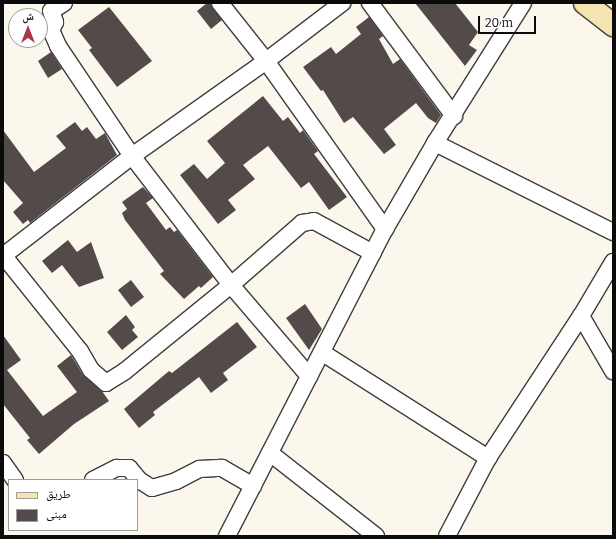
<!DOCTYPE html>
<meta charset="utf-8">
<style>
body{margin:0}
#map{position:relative;width:616px;height:539px;overflow:hidden;background:#fcf7ec;font-family:Bitter,"Noto Naskh Arabic",serif}
div>[style]{position:absolute}
.building>*{inset:0;background:#524b49}
.roads{filter:drop-shadow(1px 0 #3e3e3e) drop-shadow(-1px 0 #3e3e3e) drop-shadow(0 1px #3e3e3e) drop-shadow(0 -1px #3e3e3e)}
.street>*{height:16px;margin:-8px;padding:0 8px;transform-origin:8px;border-radius:8px;background:#fff}
.secondary>*{height:22px;margin:-11px;padding:0 11px;transform-origin:11px;border-radius:11px;background:#f4e4af}
span{translate:-50% -50%;white-space:nowrap;text-align:center;line-height:1.15;-webkit-text-stroke:4px #fff;paint-order:stroke}
.frame{position:absolute;inset:0;border:4px solid #0b0b0b;pointer-events:none}
.legend{position:absolute;left:8px;top:479px;width:130px;height:52px;box-sizing:border-box;background:#fff;border:1px solid #9d9d9d;margin:0;padding:5px 7px;list-style:none;font-size:12px;color:#0b0b0b}
.legend li{display:flex;align-items:center;gap:8px;height:20px}
.legend b{width:20px;border:1px solid #9d9d9d}
.north{position:absolute;left:8px;top:8px;width:40px;height:40px;box-sizing:border-box;background:#fff;border:1px solid #9d9d9d;border-radius:50%;rotate:0deg;font-size:11px;font-weight:700;line-height:16px;text-align:center;color:#0b0b0b}
.north::after{content:'';display:block;margin:auto;width:14px;height:18px;background:#a7374a;clip-path:polygon(50% 0,100% 100%,50% 72%,0 100%)}
.scale{position:absolute;left:478px;top:16px;width:58px;height:18px;box-sizing:border-box;border:2px solid #0b0b0b;border-top:0;padding-left:5px;font-size:12px;line-height:14px;white-space:nowrap;color:#0b0b0b;-webkit-text-stroke:3px #fff;paint-order:stroke}
</style>
<div id="map">
<div class="building">
<div style="clip-path:polygon(207px 3px,211px 3px,222px 20px,211px 29px,197px 11px)"></div>
<div style="clip-path:polygon(415px 3px,455px 3px,478px 32px,469px 45px,477px 50px,465px 66px)"></div>
<div style="clip-path:polygon(109px 7px,152px 61px,117px 87px,89px 50px,92px 48px,78px 30px)"></div>
<div style="clip-path:polygon(369px 17px,383px 36px,379px 39px,393px 64px,400px 59px,441px 115px,436px 123px,428px 118px,416px 103px,384px 129px,396px 145px,384px 154px,353px 117px,344px 123px,323px 90px,321px 91px,303px 67px,331px 47px,336px 54px,361px 34px,356px 27px)"></div>
<div style="clip-path:polygon(51px 52px,62px 69px,48px 78px,38px 61px)"></div>
<div style="clip-path:polygon(263px 96px,283px 121px,288px 117px,300px 133px,303px 130px,318px 151px,314px 154px,347px 197px,329px 210px,309px 182px,301px 188px,268px 146px,243px 165px,255px 179px,228px 200px,236px 210px,218px 224px,180px 175px,194px 164px,207px 179px,225px 163px,207px 141px)"></div>
<div style="clip-path:polygon(75px 122px,82px 131px,87px 127px,96px 139px,105px 133px,117px 155px,30px 223px,28px 220px,23px 224px,13px 212px,23px 203px,3px 180px,3px 130px,34px 172px,66px 148px,56px 136px)"></div>
<div style="clip-path:polygon(143px 187px,153px 198px,146px 203px,166px 230px,170px 227px,174px 232px,177px 230px,213px 277px,201px 288px,199px 286px,184px 299px,160px 274px,164px 271px,125px 220px,122px 213px,127px 209px,122px 202px)"></div>
<div style="clip-path:polygon(68px 240px,77px 252px,91px 242px,104px 278px,79px 287px,62px 265px,52px 273px,42px 261px)"></div>
<div style="clip-path:polygon(131px 280px,144px 297px,131px 307px,118px 290px)"></div>
<div style="clip-path:polygon(305px 304px,322px 329px,309px 350px,286px 318px)"></div>
<div style="clip-path:polygon(126px 315px,135px 327px,132px 330px,138px 337px,122px 350px,107px 332px)"></div>
<div style="clip-path:polygon(237px 322px,257px 347px,223px 373px,228px 380px,211px 393px,199px 377px,153px 412px,155px 415px,139px 428px,124px 409px,169px 371px,172px 373px)"></div>
<div style="clip-path:polygon(3px 335px,21px 360px,7px 370px,43px 416px,77px 392px,57px 366px,71px 355px,83px 375px,102px 391px,109px 401px,74px 424px,39px 454px,27px 440px,30px 438px,3px 404px)"></div>
</div>
<div class="roads">
<div class="street">
<div style="left:64px;top:3px;width:15px;rotate:148deg"></div>
<div style="left:51px;top:11px;width:12px;rotate:70deg"></div>
<div style="left:55px;top:22px;width:9px;rotate:117deg"></div>
<div style="left:51px;top:30px;width:17px;rotate:66deg"></div>
<div style="left:58px;top:46px;width:133px;rotate:56.1deg"></div>
<div style="left:132px;top:156px;width:163px;rotate:52.5deg"></div>
<div style="left:231px;top:285px;width:120px;rotate:49.4deg"></div>
<div style="left:220px;top:3px;width:74px;rotate:51.6deg"></div>
<div style="left:266px;top:61px;width:206px;rotate:54.7deg"></div>
<div style="left:370px;top:3px;width:141px;rotate:53.4deg"></div>
<div style="left:435px;top:143px;width:199px;rotate:26.6deg"></div>
<div style="left:3px;top:255px;width:123px;rotate:51.3deg"></div>
<div style="left:80px;top:351px;width:22px;rotate:60deg"></div>
<div style="left:91px;top:370px;width:20px;rotate:41deg"></div>
<div style="left:106px;top:383px;width:22px;rotate:-32deg"></div>
<div style="left:125px;top:371px;width:136px;rotate:-39.1deg"></div>
<div style="left:231px;top:285px;width:94px;rotate:-41.1deg"></div>
<div style="left:302px;top:223px;width:12px;rotate:-9deg"></div>
<div style="left:314px;top:221px;width:67px;rotate:28.5deg"></div>
<div style="left:3px;top:256px;width:163px;rotate:-37.8deg"></div>
<div style="left:132px;top:156px;width:164px;rotate:-35.3deg"></div>
<div style="left:266px;top:61px;width:96px;rotate:-37.3deg"></div>
<div style="left:581px;top:316px;width:64px;rotate:59.8deg"></div>
<div style="left:323px;top:353px;width:196px;rotate:32.5deg"></div>
<div style="left:270px;top:453px;width:135px;rotate:38.1deg"></div>
<div style="left:3px;top:463px;width:21px;rotate:55deg"></div>
<div style="left:93px;top:480px;width:27px;rotate:-27deg"></div>
<div style="left:117px;top:468px;width:12px"></div>
<div style="left:129px;top:468px;width:16px;rotate:50deg"></div>
<div style="left:139px;top:480px;width:15px;rotate:32deg"></div>
<div style="left:152px;top:488px;width:25px;rotate:-16deg"></div>
<div style="left:176px;top:481px;width:27px;rotate:-27deg"></div>
<div style="left:200px;top:469px;width:22px;rotate:-3deg"></div>
<div style="left:222px;top:468px;width:36px;rotate:30deg"></div>
<div style="left:227px;top:536px;width:345px;rotate:-62.8deg"></div>
<div style="left:385px;top:229px;width:99px;rotate:-59.8deg"></div>
<div style="left:435px;top:143px;width:165px;rotate:-57.8deg"></div>
<div style="left:447px;top:536px;width:88px;rotate:-62.3deg"></div>
<div style="left:488px;top:458px;width:170px;rotate:-56.8deg"></div>
<div style="left:581px;top:316px;width:63px;rotate:-59.3deg"></div>
</div>
<div class="secondary">
<div style="left:585px;top:3px;width:36px;rotate:38deg"></div>
</div>
</div>
<div class="frame"></div>
<ul class="legend">
<li><b style="height:5px;background:#f4e4af"></b>طريق</li>
<li><b style="height:11px;background:#524b49"></b>مبنى</li>
</ul>
<div class="north">ش</div>
<div class="scale">20 m</div>
</div>
